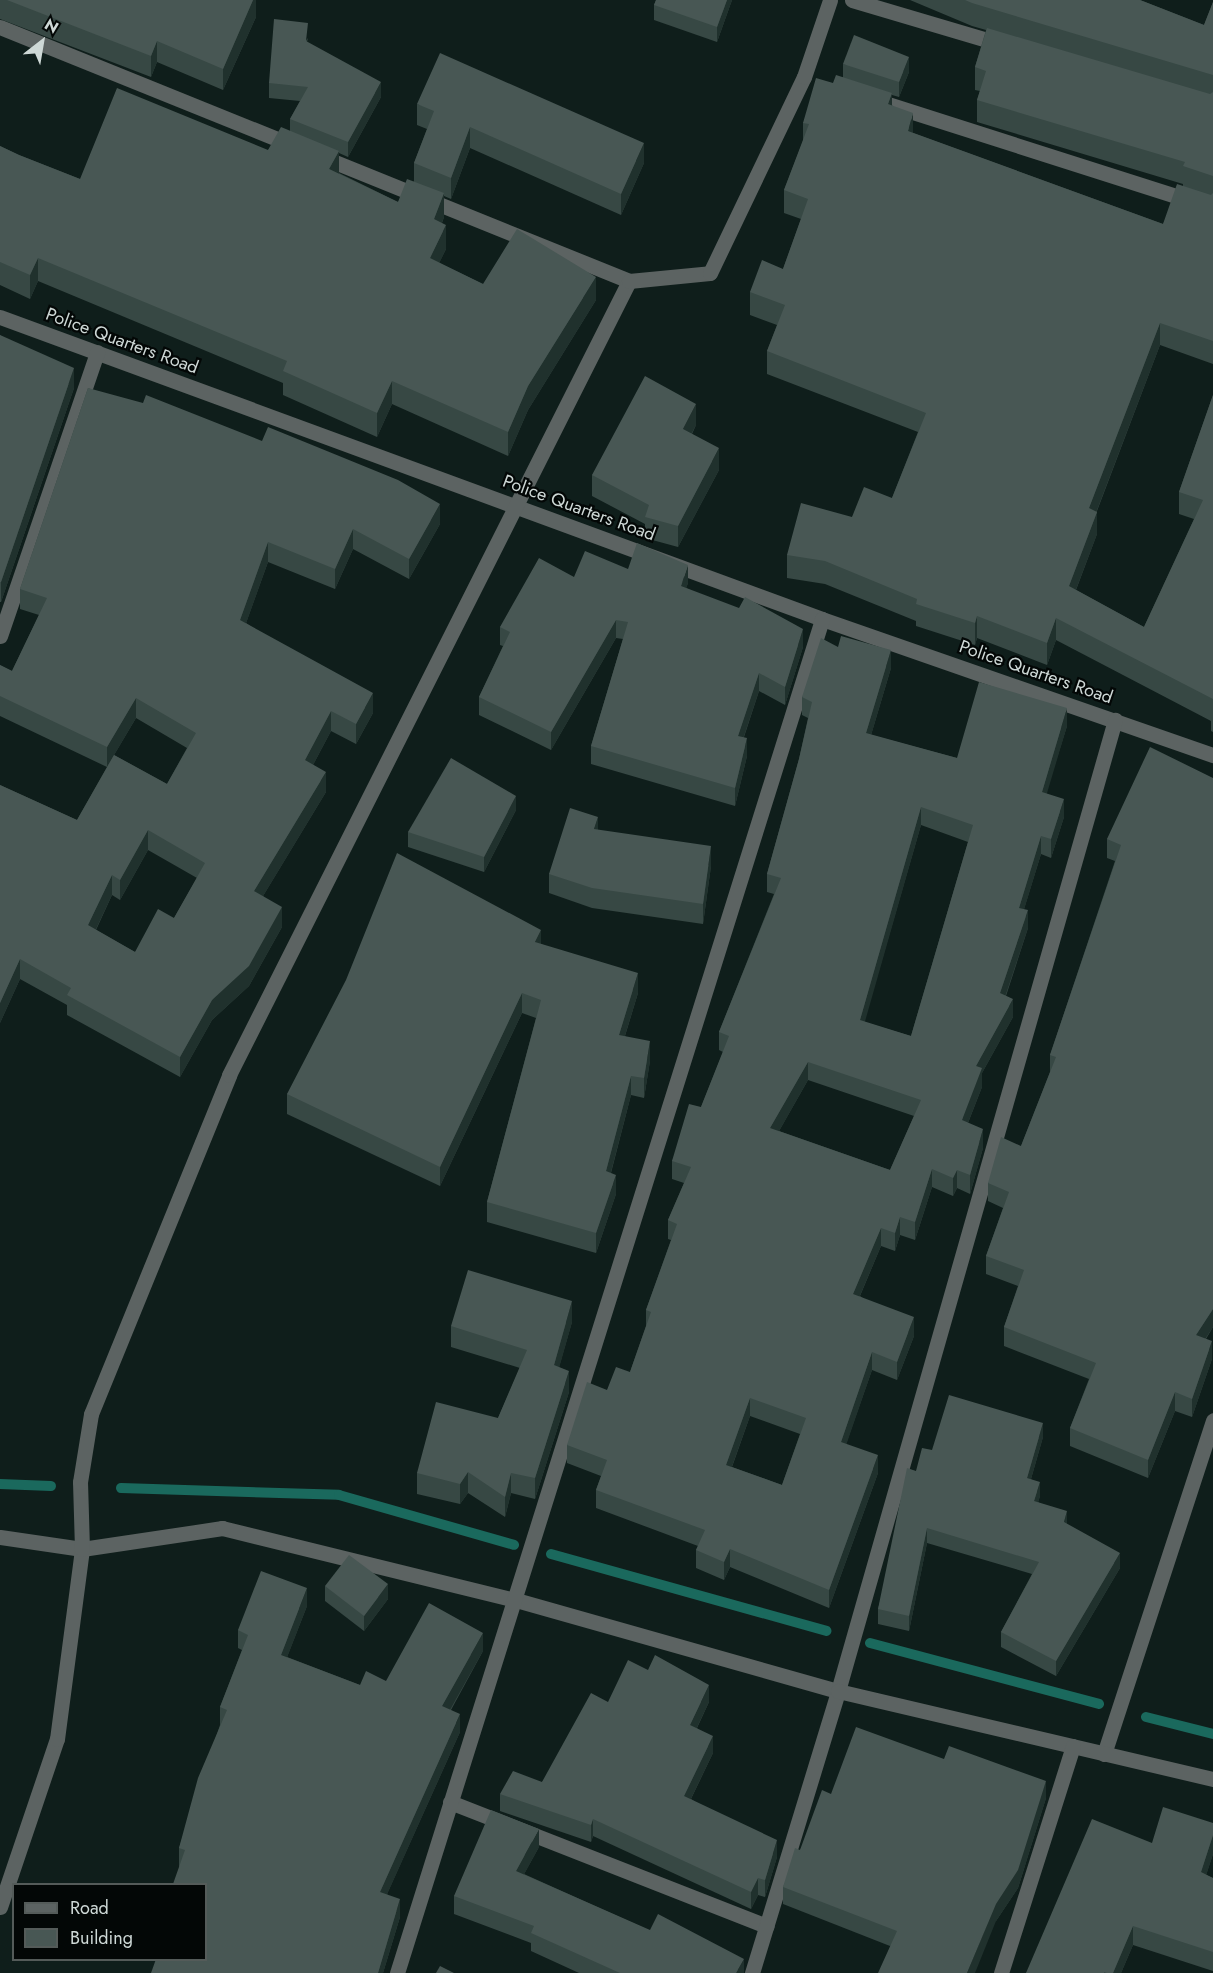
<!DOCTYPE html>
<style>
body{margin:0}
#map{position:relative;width:1213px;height:1973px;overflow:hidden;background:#0f1e1b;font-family:Jost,sans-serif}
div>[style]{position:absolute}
.stream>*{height:10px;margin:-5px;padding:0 5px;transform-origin:5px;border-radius:5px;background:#1a695d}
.minor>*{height:15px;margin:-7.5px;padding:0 7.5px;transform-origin:7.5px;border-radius:7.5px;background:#5c6362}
.wall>*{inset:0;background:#374844}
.shaded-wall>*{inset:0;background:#20312d}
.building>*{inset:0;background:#485754}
span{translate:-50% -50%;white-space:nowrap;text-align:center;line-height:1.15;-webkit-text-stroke:4.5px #030706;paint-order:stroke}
.street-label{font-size:18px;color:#ced8d6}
.legend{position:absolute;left:12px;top:1883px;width:195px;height:78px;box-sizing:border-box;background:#030706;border:2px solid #545b59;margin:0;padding:8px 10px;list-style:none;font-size:18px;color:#ced8d6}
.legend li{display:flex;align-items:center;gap:12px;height:30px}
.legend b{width:30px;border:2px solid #545b59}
.north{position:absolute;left:12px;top:12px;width:60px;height:60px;-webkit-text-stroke:4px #030706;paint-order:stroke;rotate:31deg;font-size:16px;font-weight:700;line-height:24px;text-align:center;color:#ced8d6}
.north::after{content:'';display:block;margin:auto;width:21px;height:27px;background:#ced8d6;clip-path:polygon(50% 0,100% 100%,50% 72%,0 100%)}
</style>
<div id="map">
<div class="stream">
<div style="left:0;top:1484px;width:51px;rotate:2.2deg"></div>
<div style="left:121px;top:1488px;width:218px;rotate:1.8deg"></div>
<div style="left:339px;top:1495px;width:182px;rotate:15.9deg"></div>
<div style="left:551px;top:1554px;width:286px;rotate:15.6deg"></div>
<div style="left:870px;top:1643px;width:237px;rotate:14.9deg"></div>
<div style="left:1146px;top:1717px;width:69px;rotate:14.2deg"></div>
</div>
<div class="minor">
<div style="left:852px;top:0;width:155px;rotate:16.5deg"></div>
<div style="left:0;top:27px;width:315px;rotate:22deg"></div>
<div style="left:872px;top:99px;width:358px;rotate:17.7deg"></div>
<div style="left:320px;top:156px;width:333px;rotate:22deg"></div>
<div style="left:0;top:317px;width:876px;rotate:20.17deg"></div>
<div style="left:822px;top:619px;width:414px;rotate:19.2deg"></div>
<div style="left:0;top:636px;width:300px;rotate:-71.1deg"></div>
<div style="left:0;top:1537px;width:83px;rotate:8.3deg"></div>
<div style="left:82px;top:1549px;width:142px;rotate:-8.5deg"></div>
<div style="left:222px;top:1528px;width:303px;rotate:13.8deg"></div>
<div style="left:516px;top:1600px;width:335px;rotate:15.8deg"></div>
<div style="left:838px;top:1691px;width:1010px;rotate:-74.08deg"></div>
<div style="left:1104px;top:1754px;width:351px;rotate:-71.9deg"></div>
<div style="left:450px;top:1802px;width:340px;rotate:21.4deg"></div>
<div style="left:0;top:1907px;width:177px;rotate:-71.3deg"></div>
<div style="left:57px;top:1739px;width:192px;rotate:-82.5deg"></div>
<div style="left:82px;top:1549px;width:67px;rotate:-91.7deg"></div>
<div style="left:80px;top:1482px;width:69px;rotate:-80.8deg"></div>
<div style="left:91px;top:1414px;width:366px;rotate:-67.8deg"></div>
<div style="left:229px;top:1075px;width:889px;rotate:-63.26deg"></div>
<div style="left:629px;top:281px;width:81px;rotate:-5.6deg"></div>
<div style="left:710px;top:273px;width:217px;rotate:-64.4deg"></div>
<div style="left:804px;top:77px;width:81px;rotate:-71.3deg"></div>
<div style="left:397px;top:1973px;width:1419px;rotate:-72.57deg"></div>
<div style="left:752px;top:1973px;width:295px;rotate:-73deg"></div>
<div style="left:838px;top:1691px;width:385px;rotate:13.2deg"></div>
<div style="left:1001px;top:1973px;width:238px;rotate:-72.4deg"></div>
</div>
<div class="wall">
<div style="clip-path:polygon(0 0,256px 0,256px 17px,223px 90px,157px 62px,151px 77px,0 19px)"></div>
<div style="clip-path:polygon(656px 0,732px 0,717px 42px,654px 20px,654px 5px)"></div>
<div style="clip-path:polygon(910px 0,1140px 0,1204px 25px,1213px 2px,1213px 364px,1160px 345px,1097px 511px,1097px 534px,1076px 590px,1144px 627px,1194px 519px,1179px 514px,1179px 492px,1213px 395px,1213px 732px,1211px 731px,1211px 721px,1056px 640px,1047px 665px,977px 638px,975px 645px,916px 626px,916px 621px,825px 584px,787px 578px,787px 555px,852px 517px,892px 498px,918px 432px,767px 374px,767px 351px,777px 325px,750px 315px,750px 292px,783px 269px,801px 219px,784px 213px,784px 190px,803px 141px,803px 123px,833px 83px,843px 77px,843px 64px,909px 72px,899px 97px,892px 95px,892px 105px,913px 133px,1163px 224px,1183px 186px,1183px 184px,977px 122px,977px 100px,980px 91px,975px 90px,975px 67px,986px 30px,972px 26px)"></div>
<div style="clip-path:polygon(308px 38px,307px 42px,381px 97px,348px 157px,339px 153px,339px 173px,398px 202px,414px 181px,414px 163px,427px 129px,417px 125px,417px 104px,644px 163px,621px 215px,470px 148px,451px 199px,444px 196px,444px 217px,442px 223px,446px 249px,439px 263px,483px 284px,596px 300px,528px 410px,508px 456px,392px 404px,377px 437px,283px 395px,283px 383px,38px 281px,30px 299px,0 285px,0 146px,19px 155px,80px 179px,268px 150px,290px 131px,290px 119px,300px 101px,269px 98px,269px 83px)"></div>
<div style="clip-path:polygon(0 335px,74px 388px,1px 602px,0 602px)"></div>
<div style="clip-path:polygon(evenodd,88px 388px,440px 524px,409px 579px,353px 549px,335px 589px,268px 562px,246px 623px,373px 713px,356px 744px,331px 731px,313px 765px,326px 792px,263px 896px,282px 927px,249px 986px,212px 1020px,180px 1077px,67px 1015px,67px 1005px,20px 979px,0 1023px,0 785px,77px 820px,107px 767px,0 716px,0 665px,12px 671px,39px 615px,20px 609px,20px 589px,88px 388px,136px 718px,187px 748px,167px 784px,114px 755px,136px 718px,88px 388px,148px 850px,197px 878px,174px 918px,135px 952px,96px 930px,112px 895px,120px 900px,148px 850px)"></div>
<div style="clip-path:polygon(696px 425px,692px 434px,719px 470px,678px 547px,645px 538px,645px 524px,592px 496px,592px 475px)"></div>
<div style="clip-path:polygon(628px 569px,688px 583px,686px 588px,803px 647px,785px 705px,759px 691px,744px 737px,747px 756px,735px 806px,591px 764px,591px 746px,623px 639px,616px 638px,551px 750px,479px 715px,479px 697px,503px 646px,500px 645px,500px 627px,574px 577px)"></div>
<div style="clip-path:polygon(evenodd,838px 647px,891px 668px,871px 735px,957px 758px,1067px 726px,1046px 793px,1064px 817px,1051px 858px,1041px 854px,1024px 909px,1028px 928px,1006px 996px,1013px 1017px,982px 1073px,982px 1087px,968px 1123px,983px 1148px,970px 1194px,957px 1188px,953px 1196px,932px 1187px,915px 1240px,900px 1235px,895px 1251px,881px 1246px,860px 1296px,914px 1336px,897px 1380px,872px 1370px,846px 1444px,878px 1473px,829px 1608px,730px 1567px,724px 1580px,696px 1568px,696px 1550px,698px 1546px,596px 1508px,596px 1490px,601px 1476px,567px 1463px,567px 1445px,607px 1390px,630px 1372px,646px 1326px,646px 1310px,671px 1240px,668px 1239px,668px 1220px,684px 1183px,672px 1179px,672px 1161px,701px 1107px,723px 1052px,719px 1050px,719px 1032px,774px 894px,767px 892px,767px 874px,799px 759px,808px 718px,802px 715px,802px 697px,838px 647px,921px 825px,968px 842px,911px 1036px,864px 1022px,921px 825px,838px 647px,808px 1080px,914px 1116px,890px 1170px,779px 1131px,808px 1080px,838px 647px,750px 1416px,800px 1434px,782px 1485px,732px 1467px,750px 1416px)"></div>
<div style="clip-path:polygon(1213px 778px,1213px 1327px,1206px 1339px,1212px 1359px,1192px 1417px,1175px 1411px,1148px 1478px,1070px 1446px,1070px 1428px,1089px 1379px,1004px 1346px,1004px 1327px,1018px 1286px,986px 1274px,986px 1256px,1003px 1208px,988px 1201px,988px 1183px,1021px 1146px,1050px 1072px,1050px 1055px,1115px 861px,1107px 858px,1107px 839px)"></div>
<div style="clip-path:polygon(516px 810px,484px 872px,408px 847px,408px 832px)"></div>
<div style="clip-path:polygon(598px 830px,711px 866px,703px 924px,592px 908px,549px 893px,549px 874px)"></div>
<div style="clip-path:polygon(541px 944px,638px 993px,625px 1036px,650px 1061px,644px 1098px,631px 1095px,611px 1173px,616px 1194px,596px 1253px,487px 1222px,487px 1202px,536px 1018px,522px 1013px,440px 1186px,287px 1114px,287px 1094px)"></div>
<div style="clip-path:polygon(572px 1322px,559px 1367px,569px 1392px,535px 1499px,511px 1493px,505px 1517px,468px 1493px,460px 1504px,417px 1494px,417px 1473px,498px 1418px,520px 1368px,451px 1347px,451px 1326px)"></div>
<div style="clip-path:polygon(1043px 1437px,1031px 1479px,1040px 1496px,1038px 1502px,1067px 1524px,1120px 1568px,1056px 1676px,1001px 1647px,1001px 1632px,1032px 1574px,927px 1543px,909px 1631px,878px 1624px,878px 1609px,916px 1471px,932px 1450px)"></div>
<div style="clip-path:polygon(325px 1586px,388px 1599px,364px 1631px,325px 1601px)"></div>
<div style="clip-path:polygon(307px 1606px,287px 1657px,360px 1685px,386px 1681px,483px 1651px,451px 1710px,460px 1732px,387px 1894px,400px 1917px,383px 1973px,151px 1973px,206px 1959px,179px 1866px,179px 1848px,220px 1725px,220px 1707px,242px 1650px,238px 1648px,238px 1630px)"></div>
<div style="clip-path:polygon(608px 1702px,709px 1702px,697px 1728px,713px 1753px,691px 1799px,777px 1857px,765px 1897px,758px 1895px,751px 1909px,593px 1836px,591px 1842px,500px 1811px,500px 1794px,542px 1782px)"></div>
<div style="clip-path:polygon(831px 1794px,1046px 1798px,1018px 1888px,996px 1921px,890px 1946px,783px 1904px,783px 1887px,800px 1850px)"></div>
<div style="clip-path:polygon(1213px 1823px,1213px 1854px,1206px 1875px,1213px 1878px,1213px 1971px,1133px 1945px,1121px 1973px,1026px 1973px,1152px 1843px)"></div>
<div style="clip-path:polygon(539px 1847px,524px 1874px,744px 1973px,579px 1973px,531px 1951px,531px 1943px,454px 1914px,454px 1896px)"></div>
</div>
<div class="shaded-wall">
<div style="clip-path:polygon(253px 0,256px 0,256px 17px,223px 90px,223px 69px)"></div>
<div style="clip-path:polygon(727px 0,732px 0,717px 42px,717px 27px)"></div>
<div style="clip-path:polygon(157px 41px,157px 62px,151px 77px,151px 56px)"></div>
<div style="clip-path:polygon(909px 57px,909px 72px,899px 97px,899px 82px)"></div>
<div style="clip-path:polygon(381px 82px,381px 97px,348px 157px,348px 142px)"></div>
<div style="clip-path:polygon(892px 93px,892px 115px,888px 104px)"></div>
<div style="clip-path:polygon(913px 113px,913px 136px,908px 131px)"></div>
<div style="clip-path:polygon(470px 127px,470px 148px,451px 199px,451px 178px)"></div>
<div style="clip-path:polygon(644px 143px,644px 163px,621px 215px,621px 194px)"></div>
<div style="clip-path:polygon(339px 151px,339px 174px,329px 169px)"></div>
<div style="clip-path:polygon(444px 193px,444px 217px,434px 243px,434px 219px)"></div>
<div style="clip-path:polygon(446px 225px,446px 249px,430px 282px,430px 258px)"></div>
<div style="clip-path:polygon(38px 258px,38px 281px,30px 299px,30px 275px)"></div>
<div style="clip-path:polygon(596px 277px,596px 300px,528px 410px,508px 456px,508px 432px,528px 386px)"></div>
<div style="clip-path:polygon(1160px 323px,1160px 345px,1089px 531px,1089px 508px)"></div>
<div style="clip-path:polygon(74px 368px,74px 388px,1px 602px,1px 582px)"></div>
<div style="clip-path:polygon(392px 381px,392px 404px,377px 437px,377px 413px)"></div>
<div style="clip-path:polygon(696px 404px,696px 425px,683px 450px,683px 429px)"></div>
<div style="clip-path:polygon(719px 448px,719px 470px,678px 547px,678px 526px)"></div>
<div style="clip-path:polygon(440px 504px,440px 524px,409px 579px,409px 559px)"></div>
<div style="clip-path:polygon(1097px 512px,1097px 534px,1069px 608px,1069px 586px)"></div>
<div style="clip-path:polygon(353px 529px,353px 549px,335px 589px,335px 569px)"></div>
<div style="clip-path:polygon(268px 542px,268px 562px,240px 640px,240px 620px)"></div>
<div style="clip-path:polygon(688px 565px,688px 583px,681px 604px,681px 586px)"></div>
<div style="clip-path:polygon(977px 616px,977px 638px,975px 645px,975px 623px)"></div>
<div style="clip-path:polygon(1056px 618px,1056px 640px,1047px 665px,1047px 643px)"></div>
<div style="clip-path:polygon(616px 620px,616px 638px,551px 750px,551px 732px)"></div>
<div style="clip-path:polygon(803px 629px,803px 647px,785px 705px,785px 687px)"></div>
<div style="clip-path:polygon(891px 650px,891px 668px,866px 752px,866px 733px)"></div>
<div style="clip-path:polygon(759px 673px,759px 691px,738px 754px,738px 736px)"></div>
<div style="clip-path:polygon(373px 693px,373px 713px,356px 744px,356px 724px)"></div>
<div style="clip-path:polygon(136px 698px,136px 718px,107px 767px,107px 747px)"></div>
<div style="clip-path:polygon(1067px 708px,1067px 726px,1042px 810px,1042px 792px)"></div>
<div style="clip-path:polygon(331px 711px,331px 731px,305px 780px,305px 760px)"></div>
<div style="clip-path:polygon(747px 738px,747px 756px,735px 806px,735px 788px)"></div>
<div style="clip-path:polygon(326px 772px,326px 792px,254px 911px,254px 891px)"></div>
<div style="clip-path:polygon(516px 796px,516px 810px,484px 872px,484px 857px)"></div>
<div style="clip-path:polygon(1064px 799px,1064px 817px,1051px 858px,1051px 839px)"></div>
<div style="clip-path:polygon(921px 807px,921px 825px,860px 1039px,860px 1020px)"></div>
<div style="clip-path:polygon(598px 817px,598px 836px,594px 829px)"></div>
<div style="clip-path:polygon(148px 830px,148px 850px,120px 900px,120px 880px)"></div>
<div style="clip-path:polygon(1041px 836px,1041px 854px,1019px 926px,1019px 908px)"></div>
<div style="clip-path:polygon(711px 846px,711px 866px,703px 924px,703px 904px)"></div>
<div style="clip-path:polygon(112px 875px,112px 895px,88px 946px,88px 925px)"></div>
<div style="clip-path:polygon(282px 907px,282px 927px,249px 986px,212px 1020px,180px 1077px,180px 1057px,212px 1000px)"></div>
<div style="clip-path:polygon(1028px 910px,1028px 928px,1000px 1012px,1000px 993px)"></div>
<div style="clip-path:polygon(541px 930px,541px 950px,535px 942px)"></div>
<div style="clip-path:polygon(20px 959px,20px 979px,0 1023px,0 1003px)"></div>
<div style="clip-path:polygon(638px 973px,638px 993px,619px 1055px,619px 1035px)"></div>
<div style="clip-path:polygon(522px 993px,522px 1013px,440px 1186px,440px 1167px)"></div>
<div style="clip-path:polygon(1013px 999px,1013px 1017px,982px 1073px,982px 1087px,962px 1138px,962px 1120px,976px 1066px)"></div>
<div style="clip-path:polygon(650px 1041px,650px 1061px,644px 1098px,644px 1078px)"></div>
<div style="clip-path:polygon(808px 1062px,808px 1080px,770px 1147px,770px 1128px)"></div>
<div style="clip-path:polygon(631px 1076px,631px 1095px,606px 1191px,606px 1171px)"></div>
<div style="clip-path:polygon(983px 1129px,983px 1148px,970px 1194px,970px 1175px)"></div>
<div style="clip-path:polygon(932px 1169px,932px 1187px,915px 1240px,915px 1222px)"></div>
<div style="clip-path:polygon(957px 1170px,957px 1188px,953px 1196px,953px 1178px)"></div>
<div style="clip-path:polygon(616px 1175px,616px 1194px,596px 1253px,596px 1233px)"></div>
<div style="clip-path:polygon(900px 1217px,900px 1235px,895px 1251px,895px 1233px)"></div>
<div style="clip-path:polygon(881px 1228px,881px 1246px,853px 1312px,853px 1294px)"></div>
<div style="clip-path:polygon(572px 1301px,572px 1322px,554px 1386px,554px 1365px)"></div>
<div style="clip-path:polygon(1213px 1309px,1213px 1327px,1196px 1353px,1196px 1335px)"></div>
<div style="clip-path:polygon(914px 1317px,914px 1336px,897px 1380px,897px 1362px)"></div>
<div style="clip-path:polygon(1212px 1341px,1212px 1359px,1192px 1417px,1192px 1399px)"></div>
<div style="clip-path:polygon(872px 1352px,872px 1370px,841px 1460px,841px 1442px)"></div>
<div style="clip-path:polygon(569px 1371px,569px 1392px,535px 1499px,535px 1478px)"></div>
<div style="clip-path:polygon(1175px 1392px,1175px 1411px,1148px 1478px,1148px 1460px)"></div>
<div style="clip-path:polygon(750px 1398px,750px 1416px,726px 1483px,726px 1465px)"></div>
<div style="clip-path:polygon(1043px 1423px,1043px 1437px,1027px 1493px,1027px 1478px)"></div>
<div style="clip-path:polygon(878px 1455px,878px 1473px,829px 1608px,829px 1590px)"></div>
<div style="clip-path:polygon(468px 1472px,468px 1493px,460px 1504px,460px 1484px)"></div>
<div style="clip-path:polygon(511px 1473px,511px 1493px,505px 1517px,505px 1497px)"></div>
<div style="clip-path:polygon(1040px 1482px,1040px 1496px,1034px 1516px,1034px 1501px)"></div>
<div style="clip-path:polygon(1067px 1511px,1067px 1526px,1064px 1522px)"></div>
<div style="clip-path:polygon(927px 1528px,927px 1543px,909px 1631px,909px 1616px)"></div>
<div style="clip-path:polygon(730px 1549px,730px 1567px,724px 1580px,724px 1562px)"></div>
<div style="clip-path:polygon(1120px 1553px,1120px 1568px,1056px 1676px,1056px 1661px)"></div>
<div style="clip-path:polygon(388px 1584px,388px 1599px,364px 1631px,364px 1616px)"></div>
<div style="clip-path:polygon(307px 1588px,307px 1606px,281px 1673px,281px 1655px)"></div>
<div style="clip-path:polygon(483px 1633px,483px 1651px,442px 1724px,442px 1706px)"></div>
<div style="clip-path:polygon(709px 1685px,709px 1702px,690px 1742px,690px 1725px)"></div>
<div style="clip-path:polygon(460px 1714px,460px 1732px,380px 1910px,380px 1892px)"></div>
<div style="clip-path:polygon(713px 1736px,713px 1753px,684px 1813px,684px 1796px)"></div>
<div style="clip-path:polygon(1046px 1781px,1046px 1798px,1018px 1888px,996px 1921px,975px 1973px,967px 1973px)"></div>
<div style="clip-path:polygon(593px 1819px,593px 1836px,591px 1842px,591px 1825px)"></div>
<div style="clip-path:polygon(539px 1829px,539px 1847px,516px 1889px,516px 1871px)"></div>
<div style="clip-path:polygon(1213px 1835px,1213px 1854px,1201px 1891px,1201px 1872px)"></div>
<div style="clip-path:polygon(777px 1840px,777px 1857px,765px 1897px,765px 1880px)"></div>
<div style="clip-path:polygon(758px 1878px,758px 1895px,751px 1909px,751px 1892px)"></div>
<div style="clip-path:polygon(400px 1899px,400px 1917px,383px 1973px,378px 1973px)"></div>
<div style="clip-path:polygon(1133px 1926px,1133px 1945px,1121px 1973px,1113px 1973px)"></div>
<div style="clip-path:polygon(744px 1959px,744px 1973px,736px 1973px)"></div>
</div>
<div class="building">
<div style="clip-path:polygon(7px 0,253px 0,223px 69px,157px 41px,151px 56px)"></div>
<div style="clip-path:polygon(656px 0,727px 0,717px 27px,654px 5px)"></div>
<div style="clip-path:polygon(965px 0,1140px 0,1204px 25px,1213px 2px,1213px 75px,972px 3px)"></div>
<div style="clip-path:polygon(274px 19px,308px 23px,306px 41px,381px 82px,348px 142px,290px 119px,308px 87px,269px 83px)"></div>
<div style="clip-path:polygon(987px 28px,1210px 94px,1213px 92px,1213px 176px,1183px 166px,1185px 162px,977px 100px,986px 71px,975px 67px)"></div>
<div style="clip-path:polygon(854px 35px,909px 57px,899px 82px,843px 64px)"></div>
<div style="clip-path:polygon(440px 53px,644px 143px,621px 194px,470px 127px,451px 178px,414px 163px,434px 111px,417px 104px)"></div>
<div style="clip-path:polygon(836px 75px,892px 93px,888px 104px,913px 113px,908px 131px,1163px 224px,1177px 184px,1211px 195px,1213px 193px,1213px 341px,1160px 323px,1089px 508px,1097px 512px,1069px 586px,1144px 627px,1203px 500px,1179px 492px,1213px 395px,1213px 699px,1056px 618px,1047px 643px,977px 616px,975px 623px,916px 604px,917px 599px,825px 561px,787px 555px,801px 503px,852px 517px,864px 487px,892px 498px,926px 413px,767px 351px,785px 305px,750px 292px,762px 260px,783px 269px,808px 199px,784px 190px,809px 124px,803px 123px,816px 78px,833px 83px)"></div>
<div style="clip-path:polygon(117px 88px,268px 150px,281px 127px,339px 151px,329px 169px,398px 202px,407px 179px,444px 193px,434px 219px,446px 225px,430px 258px,483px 284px,517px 229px,596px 277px,528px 386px,508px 432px,392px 381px,377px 413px,283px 371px,287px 361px,38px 258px,30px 275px,0 262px,0 146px,19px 155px,80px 179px)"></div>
<div style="clip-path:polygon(0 335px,74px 368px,1px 582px,0 582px)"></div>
<div style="clip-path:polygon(645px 376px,696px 404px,683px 429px,719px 448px,678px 526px,645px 517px,649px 505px,592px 475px)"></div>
<div style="clip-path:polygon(evenodd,88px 388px,143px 403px,146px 395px,262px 441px,268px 427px,398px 480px,440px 504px,409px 559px,353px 529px,335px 569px,268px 542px,240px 620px,373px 693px,356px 724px,331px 711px,305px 760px,326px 772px,254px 891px,282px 907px,249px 966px,212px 1000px,180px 1057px,67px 995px,71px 988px,20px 959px,0 1003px,0 785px,77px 820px,114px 755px,167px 784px,196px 733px,136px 698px,107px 747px,0 696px,0 665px,12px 671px,47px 598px,20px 589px,88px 388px,148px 830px,205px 863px,174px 918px,158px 909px,135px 952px,88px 925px,112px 875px,120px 880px,148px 830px)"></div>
<div style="clip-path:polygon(637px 543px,688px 565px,681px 586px,739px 608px,745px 597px,803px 629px,785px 687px,759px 673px,738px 736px,747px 738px,735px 788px,591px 746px,628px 622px,616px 620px,551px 732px,479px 697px,510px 632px,500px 627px,539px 558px,574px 577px,585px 551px,628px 569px)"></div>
<div style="clip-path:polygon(evenodd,841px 636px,891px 650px,866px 733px,957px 758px,979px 682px,1067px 708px,1042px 792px,1064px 799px,1051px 839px,1041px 836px,1019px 908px,1028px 910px,1000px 993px,1013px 999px,976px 1066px,982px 1068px,962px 1120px,983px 1129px,970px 1175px,957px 1170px,953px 1178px,932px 1169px,915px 1222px,900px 1217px,895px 1233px,881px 1228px,853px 1294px,914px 1317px,897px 1362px,872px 1352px,841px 1442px,878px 1455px,829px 1590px,730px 1549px,724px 1562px,696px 1550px,705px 1530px,596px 1490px,607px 1460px,567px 1445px,587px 1382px,607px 1390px,616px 1367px,630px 1372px,651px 1312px,646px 1310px,677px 1224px,668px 1220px,691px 1167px,672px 1161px,689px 1104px,701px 1107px,729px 1036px,719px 1032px,781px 878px,767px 874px,799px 759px,812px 702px,802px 697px,821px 638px,838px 647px,841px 636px,921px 807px,973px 825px,911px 1036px,860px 1020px,921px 807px,841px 636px,808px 1062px,921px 1100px,890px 1170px,770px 1128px,808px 1062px,841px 636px,750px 1398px,806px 1418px,782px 1485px,726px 1465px,750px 1398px)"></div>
<div style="clip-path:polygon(1150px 747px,1213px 778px,1213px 1309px,1196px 1335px,1212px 1341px,1192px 1399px,1175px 1392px,1148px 1460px,1070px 1428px,1096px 1363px,1004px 1327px,1024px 1270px,986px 1256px,1009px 1192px,988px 1183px,1001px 1137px,1021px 1146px,1056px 1057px,1050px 1055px,1121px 845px,1107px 839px)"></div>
<div style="clip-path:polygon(451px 758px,516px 796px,484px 857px,408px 832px)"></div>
<div style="clip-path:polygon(570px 808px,598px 817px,594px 829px,711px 846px,703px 904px,592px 888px,549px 874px)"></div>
<div style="clip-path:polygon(397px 853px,541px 930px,535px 942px,638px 973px,619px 1035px,650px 1041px,644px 1078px,631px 1076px,606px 1171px,616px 1175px,596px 1233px,487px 1202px,541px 1000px,522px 993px,440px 1167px,287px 1094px,346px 980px)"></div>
<div style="clip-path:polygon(468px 1270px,572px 1301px,554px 1365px,569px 1371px,535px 1478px,511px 1473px,505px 1497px,468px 1472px,460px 1484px,417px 1473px,436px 1402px,498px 1418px,527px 1350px,451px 1326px)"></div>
<div style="clip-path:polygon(949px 1395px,1043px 1423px,1027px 1478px,1040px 1482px,1034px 1501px,1067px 1511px,1064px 1522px,1120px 1553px,1056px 1661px,1001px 1632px,1039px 1562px,927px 1528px,909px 1616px,878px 1609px,907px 1468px,916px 1471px,922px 1448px,932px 1450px)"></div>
<div style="clip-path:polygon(349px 1555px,388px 1584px,364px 1616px,325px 1586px)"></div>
<div style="clip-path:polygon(261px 1571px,307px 1588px,281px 1655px,360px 1685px,366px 1671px,386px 1681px,429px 1603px,483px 1633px,442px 1706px,460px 1714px,380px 1892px,400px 1899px,378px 1973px,151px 1973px,156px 1959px,206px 1959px,206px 1884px,173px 1884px,185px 1850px,179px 1848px,198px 1778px,227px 1710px,220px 1707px,248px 1635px,238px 1630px)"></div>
<div style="clip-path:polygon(655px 1655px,709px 1685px,690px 1725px,713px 1736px,684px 1796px,777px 1840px,765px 1880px,758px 1878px,751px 1892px,593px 1819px,591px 1825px,500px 1794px,513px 1771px,542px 1782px,591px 1693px,608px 1702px,628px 1660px,648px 1670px)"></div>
<div style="clip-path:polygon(856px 1727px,944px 1759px,949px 1746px,1046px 1781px,1018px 1870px,996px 1904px,967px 1973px,878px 1973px,897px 1931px,783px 1887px,795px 1848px,800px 1850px,822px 1790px,831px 1794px)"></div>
<div style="clip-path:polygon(1163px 1807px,1213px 1823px,1213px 1835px,1201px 1872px,1213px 1878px,1213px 1952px,1133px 1926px,1113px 1973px,1107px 1973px,1104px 1972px,1104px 1973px,1026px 1973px,1092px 1819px,1152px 1843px)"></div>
<div style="clip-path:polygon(491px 1810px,539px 1829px,516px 1871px,650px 1930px,658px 1914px,744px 1959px,736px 1973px,620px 1973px,531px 1933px,534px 1926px,454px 1896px)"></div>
<div style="clip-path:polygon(440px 1966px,454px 1973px,436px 1973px)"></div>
</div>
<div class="street-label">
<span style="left:122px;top:341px;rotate:20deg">Police Quarters Road</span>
<span style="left:579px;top:508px;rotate:20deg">Police Quarters Road</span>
<span style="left:1036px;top:672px;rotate:19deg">Police Quarters Road</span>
</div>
<ul class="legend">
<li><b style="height:8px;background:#5c6362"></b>Road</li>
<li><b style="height:16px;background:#485754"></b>Building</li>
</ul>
<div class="north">N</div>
</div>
